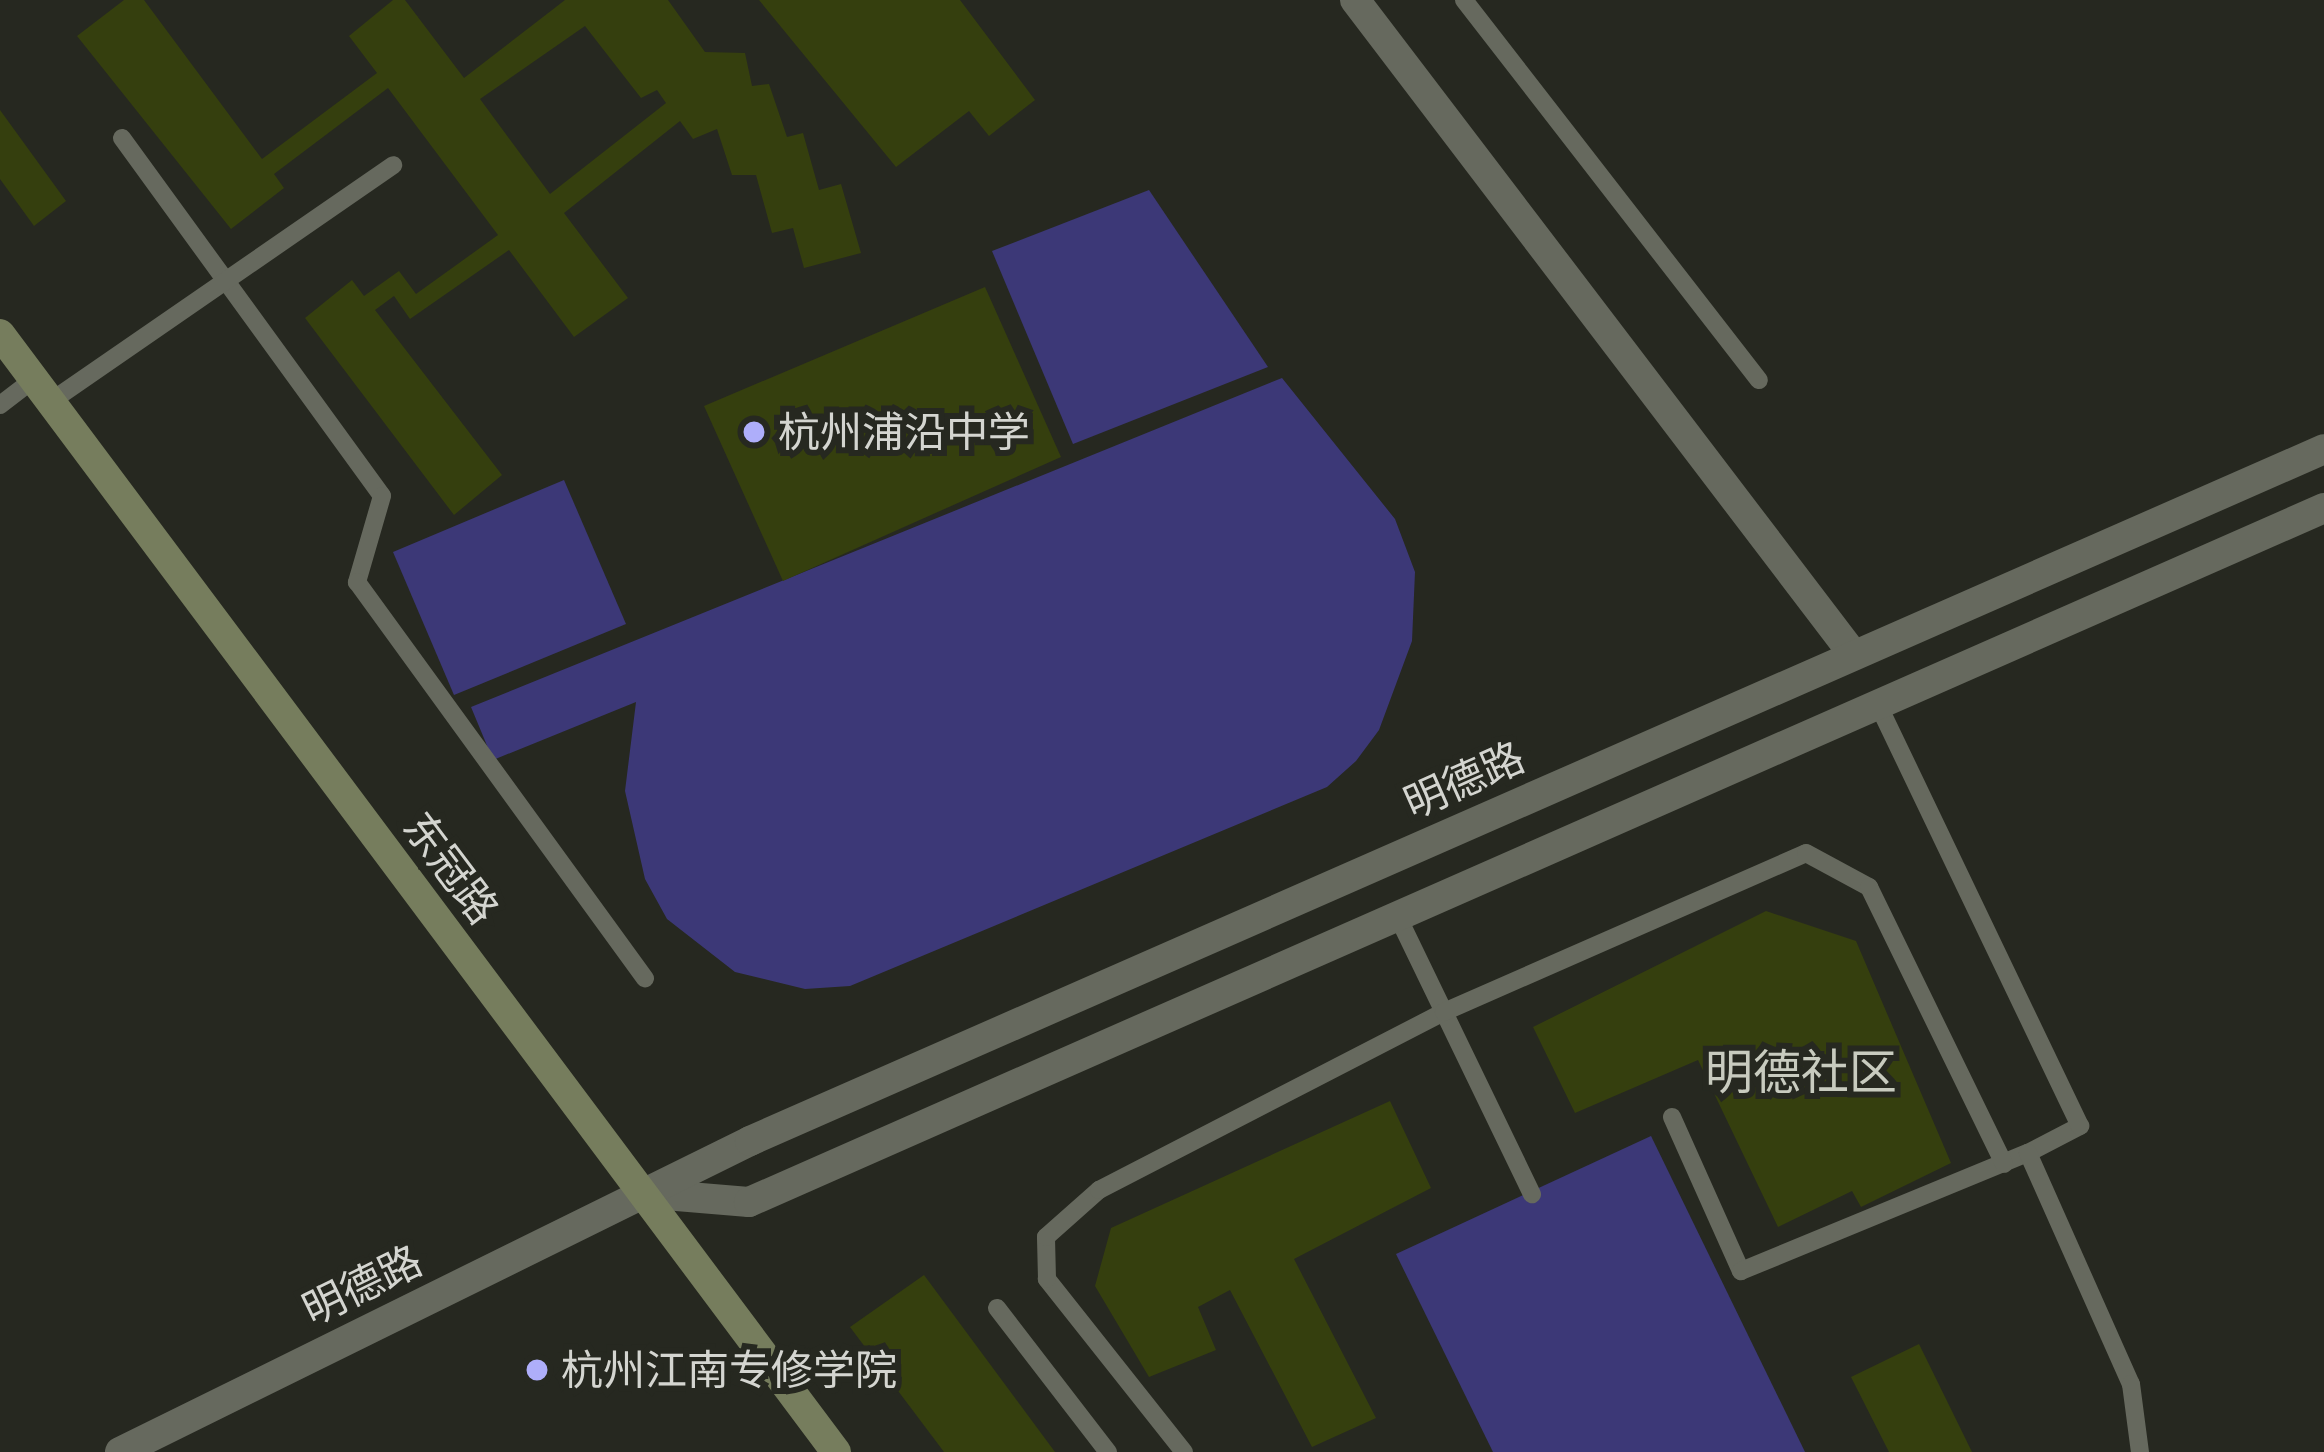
<!DOCTYPE html>
<meta charset="utf-8">
<style>
body{margin:0}
#map{position:relative;width:2324px;height:1452px;overflow:hidden;background:#262820;font-family:Mulish,"Noto Sans SC",sans-serif}
div>[style]{position:absolute}
.green>*{inset:0;background:#3c3877}
.building>*{inset:0;background:#353f0e}
.service>*{height:18px;margin:-9px;padding:0 9px;transform-origin:9px;border-radius:9px;background:#66695e}
.minor>*{height:30px;margin:-15px;padding:0 15px;transform-origin:15px;border-radius:15px;background:#66695e}
.tertiary>*{height:30px;margin:-15px;padding:0 15px;transform-origin:15px;border-radius:15px;background:#66695e}
.secondary>*{height:30px;margin:-15px;padding:0 15px;transform-origin:15px;border-radius:15px;background:#767d5d}
.dots>*{width:33px;height:33px;translate:-50% -50%;box-sizing:border-box;border:6px solid #262820;border-radius:50%}
span{translate:-50% -50%;white-space:nowrap;text-align:center;line-height:1.15;-webkit-text-stroke:12px #262820;paint-order:stroke}
.poi-label{font-size:42px;color:#d4d5d0}
.left{translate:0 -50%;text-align:left}
.street-label{font-size:42px;color:#d4d5d0}
.quarter-label{font-size:48px;color:#c8cbbf}
</style>
<div id="map">
<div class="green">
<div style="clip-path:polygon(1149px 190px,1268px 367px,1073px 444px,992px 251px)"></div>
<div style="clip-path:polygon(1282px 378px,1395px 519px,1415px 572px,1412px 641px,1379px 730px,1356px 761px,1327px 787px,850px 986px,805px 989px,735px 972px,667px 919px,645px 879px,625px 791px,636px 702px,493px 760px,471px 707px)"></div>
<div style="clip-path:polygon(564px 480px,626px 624px,454px 695px,393px 552px)"></div>
<div style="clip-path:polygon(1651px 1136px,1805px 1452px,1493px 1452px,1396px 1254px)"></div>
</div>
<div class="building">
<div style="clip-path:polygon(evenodd,124px 0,144px 0,262px 159px,377px 73px,349px 36px,393px 0,405px 0,464px 78px,565px 0,668px 0,705px 52px,745px 53px,752px 86px,769px 84px,787px 137px,803px 133px,819px 190px,841px 184px,861px 253px,804px 268px,793px 228px,772px 233px,756px 175px,732px 175px,717px 129px,693px 139px,680px 121px,564px 213px,628px 298px,574px 337px,509px 250px,410px 319px,394px 296px,375px 310px,502px 475px,454px 515px,305px 318px,352px 280px,364px 296px,399px 271px,416px 294px,498px 235px,388px 88px,274px 174px,284px 188px,231px 229px,77px 36px,124px 0,585px 26px,641px 98px,657px 90px,666px 103px,550px 194px,480px 99px,585px 26px)"></div>
<div style="clip-path:polygon(759px 0,960px 0,1035px 100px,989px 136px,969px 111px,896px 167px)"></div>
<div style="clip-path:polygon(0 110px,66px 201px,34px 226px,0 179px)"></div>
<div style="clip-path:polygon(985px 287px,1061px 457px,783px 581px,704px 406px)"></div>
<div style="clip-path:polygon(1766px 911px,1856px 941px,1951px 1163px,1861px 1207px,1852px 1191px,1778px 1227px,1698px 1060px,1575px 1113px,1533px 1027px)"></div>
<div style="clip-path:polygon(1390px 1101px,1431px 1188px,1294px 1259px,1376px 1418px,1312px 1447px,1230px 1290px,1198px 1307px,1216px 1350px,1149px 1377px,1095px 1286px,1111px 1228px)"></div>
<div style="clip-path:polygon(924px 1275px,1055px 1452px,944px 1452px,850px 1327px)"></div>
<div style="clip-path:polygon(1919px 1344px,1972px 1452px,1889px 1452px,1851px 1377px)"></div>
</div>
<div class="service">
<div style="left:1464px;top:0;width:481px;rotate:52.2deg"></div>
<div style="left:122px;top:138px;width:442px;rotate:54deg"></div>
<div style="left:382px;top:496px;width:90px;rotate:106.2deg"></div>
<div style="left:357px;top:582px;width:490px;rotate:54deg"></div>
<div style="left:50px;top:402px;width:417px;rotate:-34.6deg"></div>
<div style="left:0;top:405px;width:43px;rotate:-37.4deg"></div>
<div style="left:1398px;top:917px;width:308px;rotate:64.2deg"></div>
<div style="left:1672px;top:1117px;width:169px;rotate:65.9deg"></div>
<div style="left:1741px;top:1271px;width:310px;rotate:-22.4deg"></div>
<div style="left:2028px;top:1153px;width:59px;rotate:-27.4deg"></div>
<div style="left:2080px;top:1126px;width:467px;rotate:-115.6deg"></div>
<div style="left:2028px;top:1153px;width:253px;rotate:66deg"></div>
<div style="left:2131px;top:1384px;width:69px;rotate:82.5deg"></div>
<div style="left:997px;top:1308px;width:182px;rotate:52.4deg"></div>
<div style="left:1184px;top:1452px;width:221px;rotate:-128.4deg"></div>
<div style="left:1047px;top:1279px;width:42px;rotate:-91.4deg"></div>
<div style="left:1046px;top:1237px;width:71px;rotate:-41.6deg"></div>
<div style="left:1099px;top:1190px;width:388px;rotate:-27.3deg"></div>
<div style="left:1444px;top:1012px;width:395px;rotate:-23.7deg"></div>
<div style="left:1806px;top:853px;width:72px;rotate:28.4deg"></div>
<div style="left:1869px;top:887px;width:308px;rotate:64deg"></div>
</div>
<div class="minor">
<div style="left:1355px;top:0;width:822px;rotate:52.71deg"></div>
</div>
<div class="tertiary">
<div style="left:641px;top:1193px;width:108px;rotate:4.8deg"></div>
<div style="left:749px;top:1202px;width:1721px;rotate:-23.78deg"></div>
<div style="left:120px;top:1452px;width:703px;rotate:-26.27deg"></div>
<div style="left:750px;top:1141px;width:1719px;rotate:-23.73deg"></div>
</div>
<div class="secondary">
<div style="left:0;top:334px;width:1396px;rotate:53.21deg"></div>
</div>
<div class="dots">
<div style="left:754px;top:432px;background:#aeaefa"></div>
<div style="left:537px;top:1370px;background:#aeaefa"></div>
</div>
<div class="poi-label">
<span class="left" style="left:778px;top:432px">杭州浦沿中学</span>
<span class="left" style="left:561px;top:1370px">杭州江南专修学院</span>
</div>
<div class="street-label">
<span style="left:1464px;top:780px;rotate:-24deg">明德路</span>
<span style="left:451px;top:868px;rotate:53deg">东冠路</span>
<span style="left:362px;top:1285px;rotate:-26deg">明德路</span>
</div>
<div class="quarter-label">
<span style="left:1801px;top:1072px">明德社区</span>
</div>
</div>
